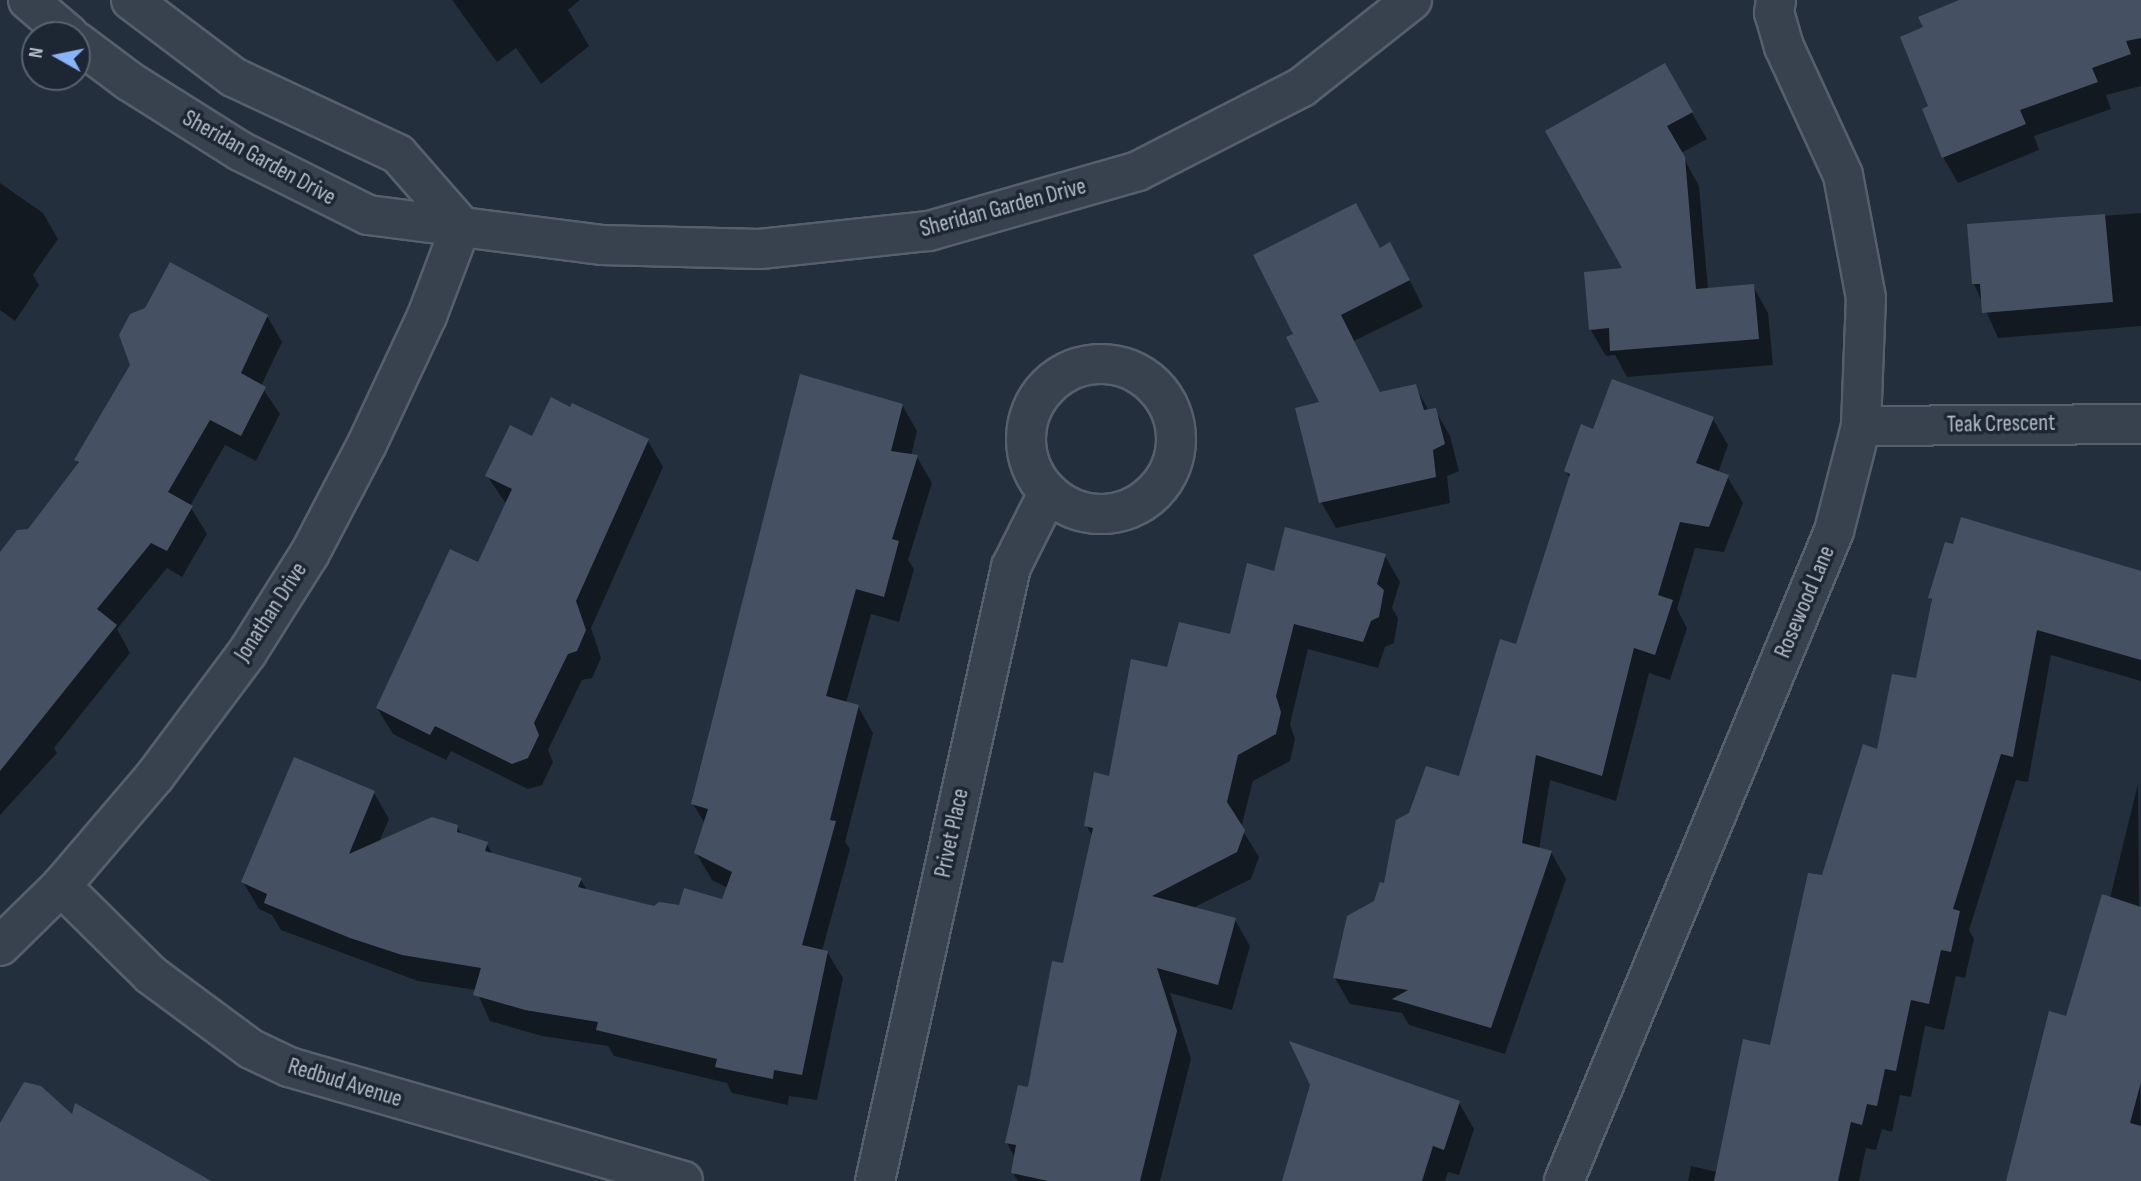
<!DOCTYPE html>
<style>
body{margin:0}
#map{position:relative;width:2141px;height:1181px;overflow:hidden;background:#242f3e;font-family:"Sofia Sans Condensed",sans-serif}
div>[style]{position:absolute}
.shadow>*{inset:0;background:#0007}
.building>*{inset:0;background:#455162}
.roads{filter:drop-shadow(2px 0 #565f6c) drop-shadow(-2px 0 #565f6c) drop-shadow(0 2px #565f6c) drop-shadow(0 -2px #565f6c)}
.minor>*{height:38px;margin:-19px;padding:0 19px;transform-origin:19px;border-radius:19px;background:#38414e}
.minor>.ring{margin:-19px;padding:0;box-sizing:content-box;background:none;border:38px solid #38414e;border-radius:50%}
span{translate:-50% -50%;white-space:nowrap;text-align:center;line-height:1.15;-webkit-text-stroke:7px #1d2633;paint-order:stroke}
.street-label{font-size:23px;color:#b4bcc9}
.north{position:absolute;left:21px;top:21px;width:70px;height:70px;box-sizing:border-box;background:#1d2633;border:2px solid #59626f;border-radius:50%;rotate:279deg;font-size:19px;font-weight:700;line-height:28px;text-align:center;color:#b4bcc9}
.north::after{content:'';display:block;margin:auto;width:24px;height:32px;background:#8ab4f8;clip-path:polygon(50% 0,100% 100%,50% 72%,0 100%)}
</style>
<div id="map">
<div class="shadow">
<div style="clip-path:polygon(452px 0,580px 0,568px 10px,589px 46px,541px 84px,516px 48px,497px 62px)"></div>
<div style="clip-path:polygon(1965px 0,2141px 0,2141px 86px,2106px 95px,2111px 109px,2034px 136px,2039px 150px,1958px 183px,1943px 157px,1931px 107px,1925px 28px)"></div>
<div style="clip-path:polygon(1664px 65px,1707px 139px,1681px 153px,1699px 186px,1708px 290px,1753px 286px,1768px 313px,1773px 365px,1627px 377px,1615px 355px,1606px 356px,1590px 329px,1625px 269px)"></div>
<div style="clip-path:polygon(0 183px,43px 213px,58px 239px,33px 275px,39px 285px,15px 321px,0 310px)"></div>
<div style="clip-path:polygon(2141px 213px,2141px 326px,1998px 338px,1974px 284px,1969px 226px)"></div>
<div style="clip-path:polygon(1380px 250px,1405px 271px,1423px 307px,1354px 341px,1381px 394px,1415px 386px,1429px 411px,1435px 410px,1450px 436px,1459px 471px,1447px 476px,1450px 503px,1336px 528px,1321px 502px,1322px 403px,1295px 334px)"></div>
<div style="clip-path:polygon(267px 316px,282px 342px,261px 386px,280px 414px,256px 461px,225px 445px,190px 506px,207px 534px,182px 577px,167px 568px,117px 629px,130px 653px,54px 748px,57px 753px,0 815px,0 566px,79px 465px,76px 460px)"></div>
<div style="clip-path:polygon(902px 405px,917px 431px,911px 456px,917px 457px,932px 483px,908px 560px,914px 569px,899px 622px,871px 614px,846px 703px,858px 706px,873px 733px,845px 842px,850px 849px,822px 951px,827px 952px,843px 978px,817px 1100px,789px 1096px,788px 1105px,732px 1093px,727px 1083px,614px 1056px,608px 1046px,542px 1036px,490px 1021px,476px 990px,418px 981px,281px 930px,272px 915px,259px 909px,243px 882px,374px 793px,389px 819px,379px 842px,457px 826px,462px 835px,486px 843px,494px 856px,581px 880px,588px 892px,654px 908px,723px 901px,728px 888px,712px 880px,696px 853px,705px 824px,693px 804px)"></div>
<div style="clip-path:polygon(1713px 419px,1728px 445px,1718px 473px,1727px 476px,1743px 503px,1724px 552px,1695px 548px,1677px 609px,1687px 628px,1670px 680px,1649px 673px,1616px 801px,1550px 780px,1539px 849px,1551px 852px,1566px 879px,1505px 1054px,1409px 1025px,1402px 1013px,1350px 1004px,1335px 978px,1385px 886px,1460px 778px,1517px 647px,1570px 479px,1566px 471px,1594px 431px)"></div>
<div style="clip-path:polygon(533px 438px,648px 441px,663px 467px,591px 628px,601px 658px,592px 678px,582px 680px,548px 750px,553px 762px,542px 785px,528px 789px,451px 751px,446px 760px,393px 734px,377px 708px,479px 565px,507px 505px,487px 476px)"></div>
<div style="clip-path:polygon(1385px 556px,1400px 582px,1392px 608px,1398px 618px,1394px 643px,1385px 647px,1378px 668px,1308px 649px,1290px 724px,1295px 739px,1290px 761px,1253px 781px,1241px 828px,1259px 857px,1251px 879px,1193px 908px,1235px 920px,1250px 946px,1232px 1010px,1170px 993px,1191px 1059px,1160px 1181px,1018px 1181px,1013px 1173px,1015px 1158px,1007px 1143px,1029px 1089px,1064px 965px,1093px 837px,1086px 825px,1168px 669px,1231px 636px,1275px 573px)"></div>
<div style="clip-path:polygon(2141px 572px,2141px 681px,2051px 655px,2028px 782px,2016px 780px,1969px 930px,1974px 939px,1965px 978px,1956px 976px,1944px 1030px,1925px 1026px,1911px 1097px,1900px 1095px,1892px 1132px,1882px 1129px,1876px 1150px,1866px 1148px,1859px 1181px,1688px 1181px,1691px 1166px,1717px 1172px,1771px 1047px,1823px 877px,1879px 751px,1918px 680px,1933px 603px,1930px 598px)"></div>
<div style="clip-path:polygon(2138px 784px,2141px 1181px,2051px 1181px,2029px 1175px,2014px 1149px,2050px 1013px,2067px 1018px,2110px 898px)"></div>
<div style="clip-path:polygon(1459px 1103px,1474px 1129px,1459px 1175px,1448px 1172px,1445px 1181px,1284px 1181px)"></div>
</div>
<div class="building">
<div style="clip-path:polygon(1959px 0,2141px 0,2141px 38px,2126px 41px,2131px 54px,2092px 68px,2098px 82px,2020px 110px,2026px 124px,1942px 158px,1922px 109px,1928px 106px,1900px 37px,1923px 27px,1918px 17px)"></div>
<div style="clip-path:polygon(1665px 63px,1693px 112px,1667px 126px,1685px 157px,1696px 289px,1754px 284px,1759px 339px,1610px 351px,1609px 328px,1589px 330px,1584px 272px,1622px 268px,1545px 131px)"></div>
<div style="clip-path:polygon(1356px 203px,1380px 248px,1390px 242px,1410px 280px,1341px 315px,1380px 392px,1416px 384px,1424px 410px,1436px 408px,1445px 444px,1433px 450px,1436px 477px,1319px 503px,1295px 408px,1319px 402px,1286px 337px,1293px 334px,1253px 255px)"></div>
<div style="clip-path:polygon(2105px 214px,2113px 302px,1982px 313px,1980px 284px,1972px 284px,1967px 224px)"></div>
<div style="clip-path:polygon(170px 262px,268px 315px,241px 373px,266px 387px,241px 436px,210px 420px,168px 492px,193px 506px,167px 551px,151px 543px,97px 609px,117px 625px,0 771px,0 552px,17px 530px,28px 529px,79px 462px,74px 460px,130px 365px,119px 335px,130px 314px,145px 308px)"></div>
<div style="clip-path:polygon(800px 374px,903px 404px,891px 451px,918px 455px,892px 539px,899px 541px,884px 597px,856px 589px,826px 696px,859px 705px,830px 820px,836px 821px,802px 945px,828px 951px,802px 1075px,774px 1070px,773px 1079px,715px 1067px,717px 1059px,596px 1030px,598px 1022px,525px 1010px,473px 995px,481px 968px,402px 955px,350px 938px,264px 903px,267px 894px,241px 882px,294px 757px,375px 791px,349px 854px,432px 817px,458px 825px,457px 832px,488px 842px,485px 851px,582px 878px,578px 887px,654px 906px,659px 902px,679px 905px,684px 888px,722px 899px,732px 872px,694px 853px,708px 809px,691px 804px)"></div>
<div style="clip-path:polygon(1612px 379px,1714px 417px,1696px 463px,1729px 475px,1709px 527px,1680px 522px,1658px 595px,1673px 600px,1655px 655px,1634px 648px,1602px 776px,1536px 755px,1522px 843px,1552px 851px,1491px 1028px,1392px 999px,1408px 990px,1333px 978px,1347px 916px,1374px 901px,1380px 882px,1384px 883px,1396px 820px,1409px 813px,1426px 766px,1459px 776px,1500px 639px,1516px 644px,1570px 474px,1564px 471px,1581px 424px,1593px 429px)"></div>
<div style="clip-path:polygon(551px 397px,570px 407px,572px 403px,649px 439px,576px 601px,586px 630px,577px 651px,568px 654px,534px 723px,539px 735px,528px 758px,512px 764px,435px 726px,430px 735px,376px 708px,450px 549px,478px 562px,512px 489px,485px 476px,510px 425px,532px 436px)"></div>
<div style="clip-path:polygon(1961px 517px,2141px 571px,2141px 660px,2037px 630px,2013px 757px,2001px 754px,1953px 909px,1960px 911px,1951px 952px,1941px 950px,1929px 1004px,1911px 1000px,1896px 1071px,1885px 1069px,1877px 1106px,1867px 1104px,1862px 1125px,1851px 1122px,1838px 1181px,1714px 1181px,1743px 1039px,1770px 1045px,1808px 873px,1822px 875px,1863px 744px,1877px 749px,1892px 674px,1916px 678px,1932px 599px,1928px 598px,1945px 542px,1953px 544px)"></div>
<div style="clip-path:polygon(1285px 527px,1386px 554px,1377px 584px,1384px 590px,1379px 617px,1371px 621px,1363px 642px,1294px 624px,1276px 696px,1281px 712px,1276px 734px,1238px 755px,1227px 802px,1245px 830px,1237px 852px,1152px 896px,1236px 918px,1218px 985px,1157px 968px,1177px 1031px,1140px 1181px,1048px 1181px,1011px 1173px,1016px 1145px,1005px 1143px,1018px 1085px,1028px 1087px,1052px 961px,1063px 963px,1093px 828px,1084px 826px,1094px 772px,1109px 776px,1131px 659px,1167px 667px,1179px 622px,1230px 634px,1247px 563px,1274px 571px)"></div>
<div style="clip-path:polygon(2102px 894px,2141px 907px,2141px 1082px,2130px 1123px,2141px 1126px,2141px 1181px,2006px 1181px,2049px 1011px,2066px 1016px)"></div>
<div style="clip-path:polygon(1289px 1041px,1460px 1101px,1444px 1150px,1433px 1146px,1422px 1181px,1282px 1181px,1310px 1085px)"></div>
<div style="clip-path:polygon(24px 1082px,41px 1086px,72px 1114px,75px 1103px,211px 1181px,0 1181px,0 1123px)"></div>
</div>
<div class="roads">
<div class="minor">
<div style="left:28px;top:0;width:54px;rotate:40.5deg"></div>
<div style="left:131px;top:0;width:128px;rotate:37deg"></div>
<div style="left:233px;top:77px;width:182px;rotate:25deg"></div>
<div style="left:398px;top:154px;width:96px;rotate:48.8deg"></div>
<div style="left:77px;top:42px;width:65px;rotate:36.9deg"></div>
<div style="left:129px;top:81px;width:131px;rotate:32.2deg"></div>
<div style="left:240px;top:151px;width:143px;rotate:26.6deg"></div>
<div style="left:368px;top:215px;width:235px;rotate:7.3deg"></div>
<div style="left:601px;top:245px;width:159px;rotate:1.4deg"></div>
<div style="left:760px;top:249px;width:170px;rotate:-6.1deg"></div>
<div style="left:929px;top:231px;width:217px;rotate:-16deg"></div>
<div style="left:1138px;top:171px;width:184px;rotate:-27.1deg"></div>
<div style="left:1302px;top:87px;width:140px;rotate:-38.3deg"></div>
<div class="ring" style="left:1026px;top:364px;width:112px;height:112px"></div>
<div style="left:1861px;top:426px;width:280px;rotate:-0.4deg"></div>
<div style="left:61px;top:886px;width:127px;rotate:44.7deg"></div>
<div style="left:151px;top:975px;width:124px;rotate:36.5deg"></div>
<div style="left:251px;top:1049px;width:42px;rotate:25.3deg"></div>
<div style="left:289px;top:1067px;width:410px;rotate:16.1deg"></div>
<div style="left:0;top:946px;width:86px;rotate:-44.5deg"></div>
<div style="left:61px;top:886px;width:145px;rotate:-49.5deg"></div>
<div style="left:155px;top:776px;width:154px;rotate:-53.2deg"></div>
<div style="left:247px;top:653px;width:118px;rotate:-57.8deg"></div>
<div style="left:310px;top:553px;width:123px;rotate:-62.4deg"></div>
<div style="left:367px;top:444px;width:141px;rotate:-64.9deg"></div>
<div style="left:427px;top:316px;width:96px;rotate:-69.3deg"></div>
<div style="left:875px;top:1181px;width:629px;rotate:-77.51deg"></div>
<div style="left:1011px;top:567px;width:83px;rotate:-63.4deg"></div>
<div style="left:1564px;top:1181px;width:704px;rotate:-67.44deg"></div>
<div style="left:1834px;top:531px;width:108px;rotate:-75.6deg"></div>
<div style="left:1861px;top:426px;width:128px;rotate:-87.8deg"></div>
<div style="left:1866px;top:298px;width:125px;rotate:-100.6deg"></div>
<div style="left:1843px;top:175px;width:141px;rotate:-114.7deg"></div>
<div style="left:1784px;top:47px;width:35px;rotate:-106deg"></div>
<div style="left:1774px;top:13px;width:13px;rotate:-81deg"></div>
</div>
</div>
<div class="street-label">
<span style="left:259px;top:158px;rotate:29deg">Sheridan Garden Drive</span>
<span style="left:1003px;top:208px;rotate:-15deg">Sheridan Garden Drive</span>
<span style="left:2001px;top:424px;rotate:-1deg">Teak Crescent</span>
<span style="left:1805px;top:602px;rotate:-67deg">Rosewood Lane</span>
<span style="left:271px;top:612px;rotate:-57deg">Jonathan Drive</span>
<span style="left:952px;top:833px;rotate:-78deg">Privet Place</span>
<span style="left:345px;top:1083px;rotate:17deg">Redbud Avenue</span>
</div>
<div class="north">N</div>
</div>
